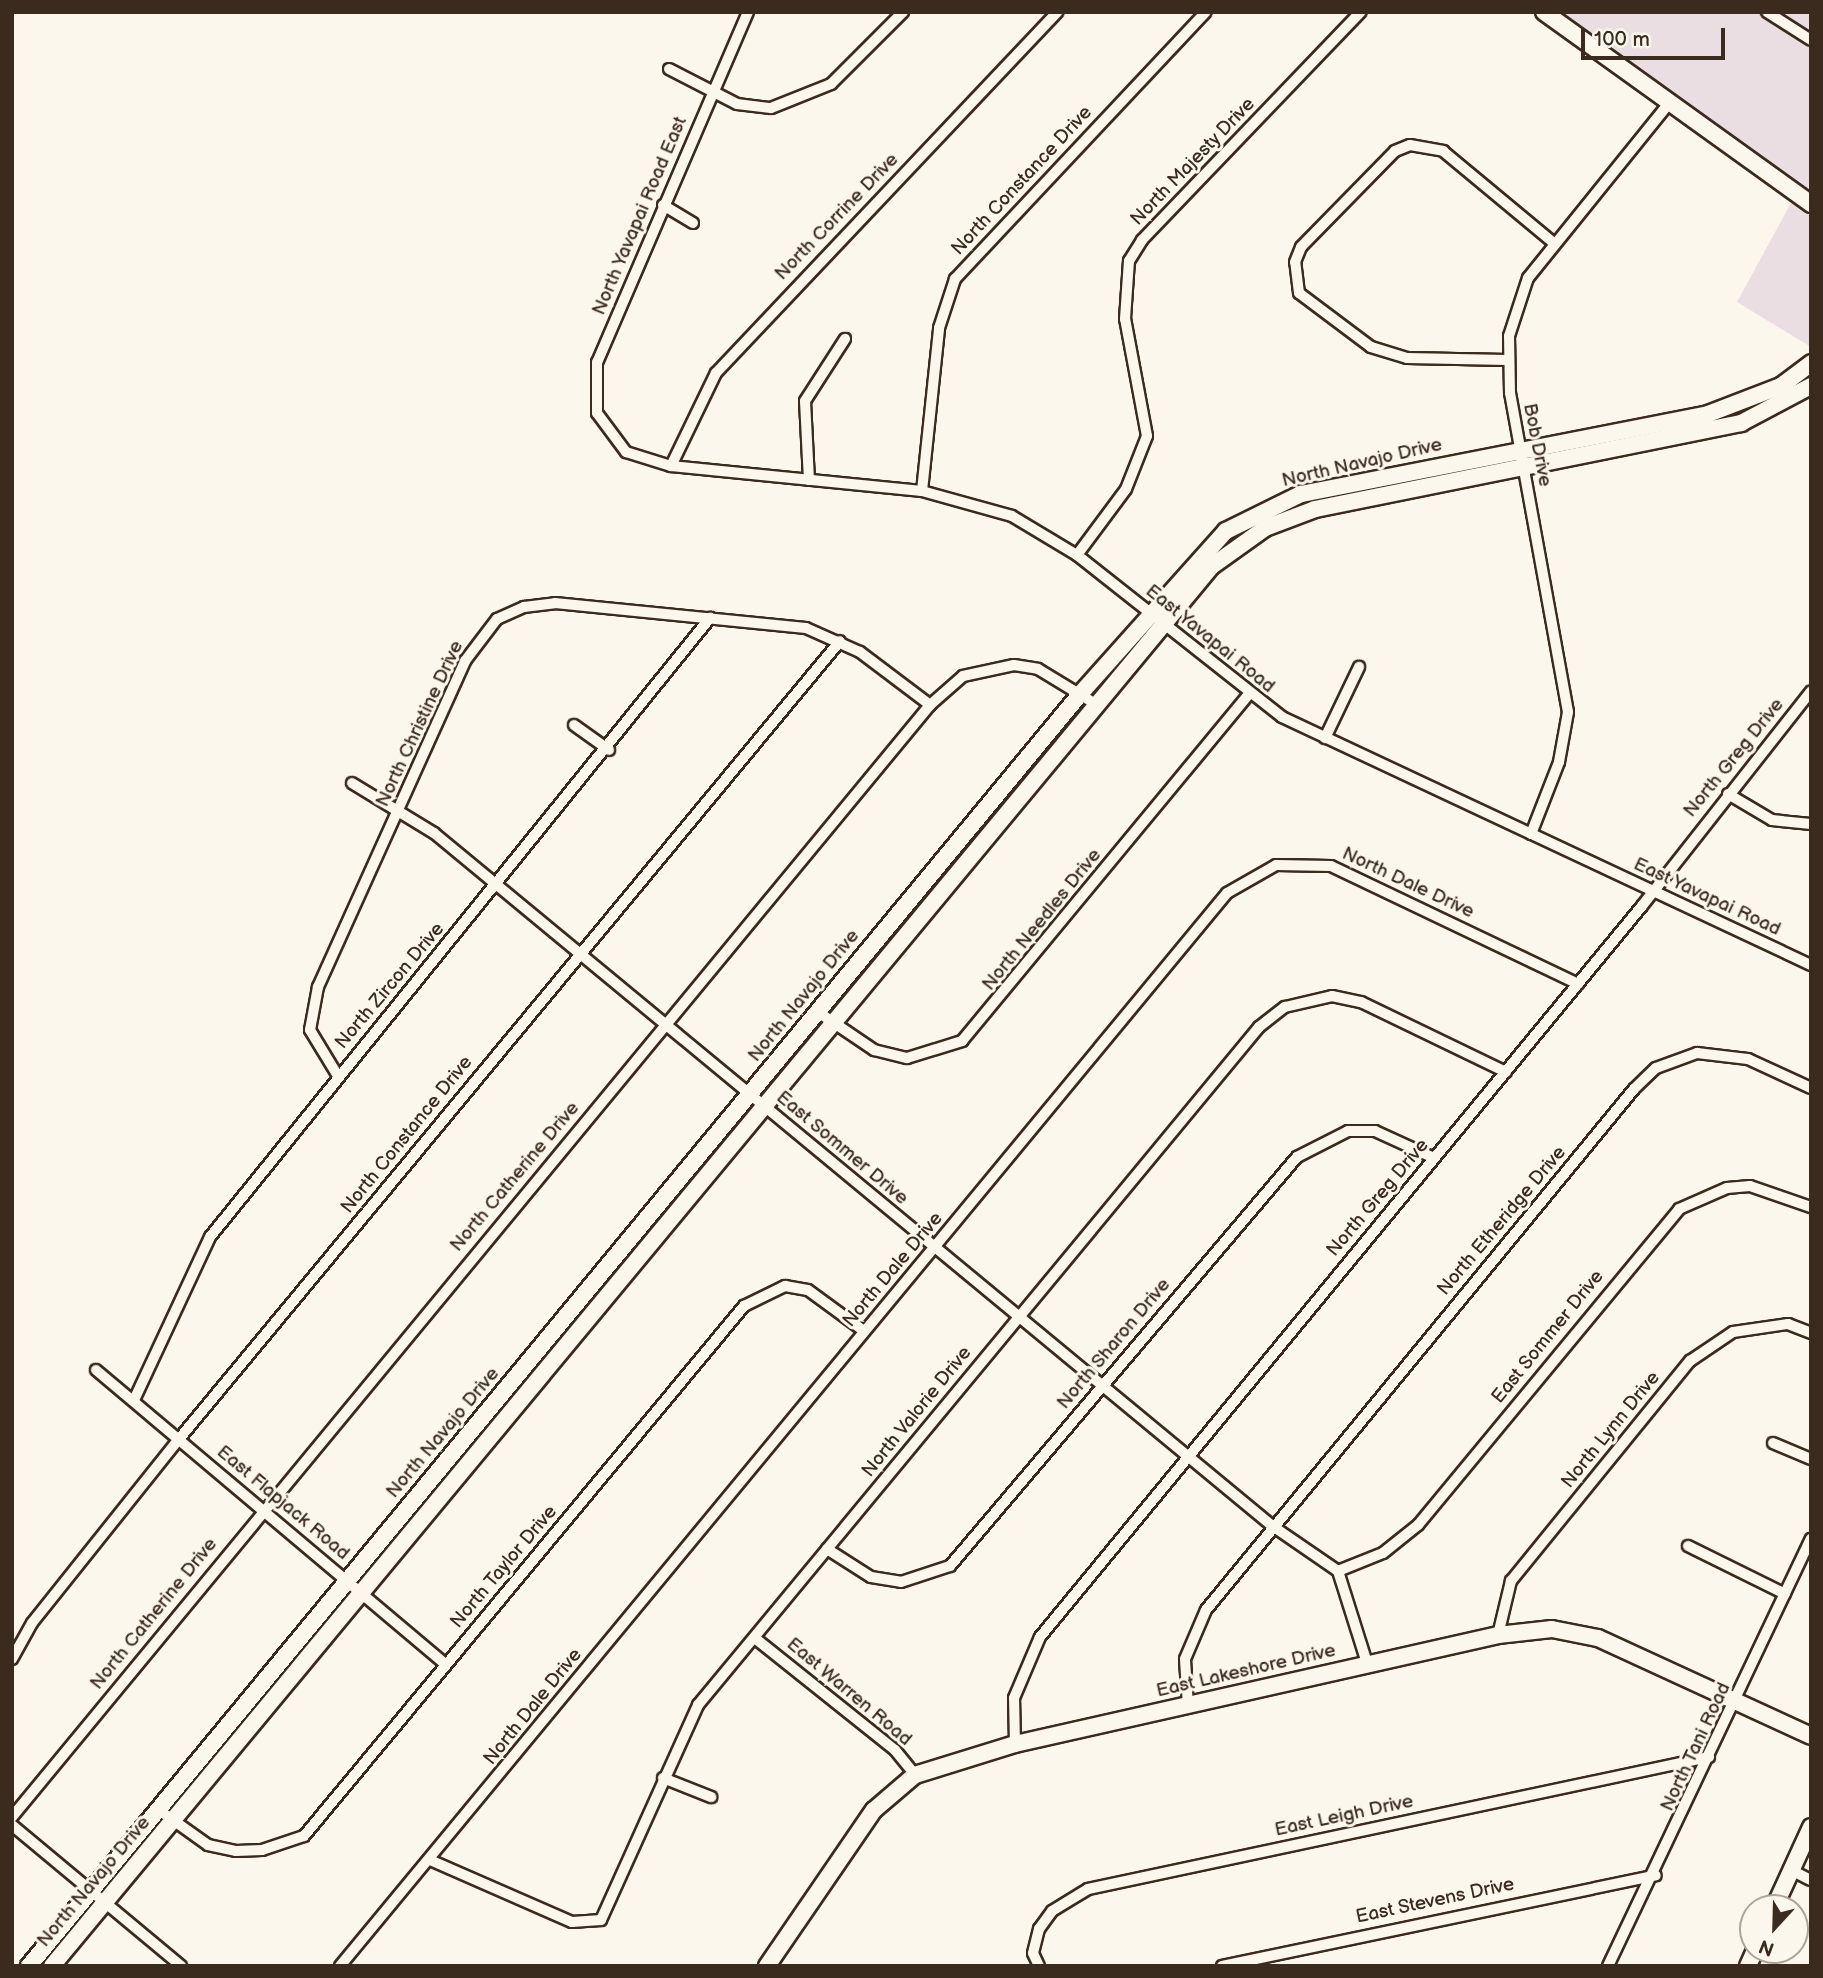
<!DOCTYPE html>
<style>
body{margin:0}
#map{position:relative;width:1823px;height:1978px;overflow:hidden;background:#fbf7ec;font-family:"Balsamiq Sans",sans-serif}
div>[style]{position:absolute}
.built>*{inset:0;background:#ebdee3}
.roads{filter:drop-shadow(2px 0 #3b2a1e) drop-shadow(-2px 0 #3b2a1e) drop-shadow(0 2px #3b2a1e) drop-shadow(0 -2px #3b2a1e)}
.street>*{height:10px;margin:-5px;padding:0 5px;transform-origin:5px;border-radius:5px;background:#fbf7ec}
.secondary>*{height:16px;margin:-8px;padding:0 8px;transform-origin:8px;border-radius:8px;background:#fbf7ec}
span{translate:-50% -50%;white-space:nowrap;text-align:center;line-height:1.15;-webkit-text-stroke:6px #fbf7ec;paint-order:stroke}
.street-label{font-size:19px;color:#3b2a1e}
.frame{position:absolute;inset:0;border:14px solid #3b2a1e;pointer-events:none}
.north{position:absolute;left:1739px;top:1894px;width:70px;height:70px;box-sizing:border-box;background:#fbf7ec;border:2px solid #aea59a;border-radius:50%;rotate:202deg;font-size:19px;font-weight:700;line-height:28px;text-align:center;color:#3b2a1e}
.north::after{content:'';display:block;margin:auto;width:24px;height:32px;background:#3b2a1e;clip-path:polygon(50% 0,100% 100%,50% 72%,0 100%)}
.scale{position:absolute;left:1581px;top:28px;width:144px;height:32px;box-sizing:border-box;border:4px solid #3b2a1e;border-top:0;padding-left:9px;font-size:21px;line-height:24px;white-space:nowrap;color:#3b2a1e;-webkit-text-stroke:5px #fbf7ec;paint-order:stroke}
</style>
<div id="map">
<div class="built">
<div style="clip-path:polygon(1553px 12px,1811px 12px,1811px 192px,1754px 157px)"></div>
<div style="clip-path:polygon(1791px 203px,1811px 216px,1811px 347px,1737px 302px)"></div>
</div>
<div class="roads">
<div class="street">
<div style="left:748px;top:12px;width:381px;rotate:113.3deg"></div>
<div style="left:597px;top:362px;width:51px;rotate:90deg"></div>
<div style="left:597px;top:413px;width:49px;rotate:53.4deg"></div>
<div style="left:626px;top:452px;width:47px;rotate:17.3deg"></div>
<div style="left:671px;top:466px;width:252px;rotate:5.7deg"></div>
<div style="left:922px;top:491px;width:93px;rotate:15.5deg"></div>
<div style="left:1012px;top:516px;width:76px;rotate:31deg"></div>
<div style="left:1077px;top:555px;width:261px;rotate:38.3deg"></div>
<div style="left:1282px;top:717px;width:584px;rotate:25.12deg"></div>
<div style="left:1767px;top:12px;width:52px;rotate:32.5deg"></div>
<div style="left:669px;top:69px;width:76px;rotate:27.2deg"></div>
<div style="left:737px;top:104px;width:34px;rotate:7deg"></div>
<div style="left:771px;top:108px;width:65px;rotate:-21.8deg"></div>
<div style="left:831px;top:84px;width:102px;rotate:-45deg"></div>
<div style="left:663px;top:205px;width:35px;rotate:31deg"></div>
<div style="left:1507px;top:360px;width:100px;rotate:-178.9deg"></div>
<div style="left:1407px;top:358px;width:38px;rotate:-163deg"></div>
<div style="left:1371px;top:347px;width:90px;rotate:-143.1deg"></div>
<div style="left:1299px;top:293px;width:31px;rotate:-97deg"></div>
<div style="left:1295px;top:262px;width:16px;rotate:-68deg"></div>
<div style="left:1301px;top:247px;width:134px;rotate:-45.6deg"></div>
<div style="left:1395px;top:151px;width:16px;rotate:-22deg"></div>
<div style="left:1410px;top:145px;width:34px;rotate:10deg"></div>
<div style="left:1443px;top:151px;width:144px;rotate:39.7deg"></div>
<div style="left:671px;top:466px;width:103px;rotate:-64.2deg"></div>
<div style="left:716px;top:373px;width:497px;rotate:-46.6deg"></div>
<div style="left:809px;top:480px;width:79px;rotate:-92.9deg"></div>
<div style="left:805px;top:401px;width:74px;rotate:-57.2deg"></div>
<div style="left:922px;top:491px;width:164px;rotate:-84deg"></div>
<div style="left:939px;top:328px;width:52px;rotate:-71.9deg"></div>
<div style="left:955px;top:279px;width:366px;rotate:-46.8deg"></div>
<div style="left:1077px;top:555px;width:82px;rotate:-53.4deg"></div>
<div style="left:1126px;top:489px;width:57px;rotate:-68.4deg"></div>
<div style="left:1147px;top:436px;width:119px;rotate:-100.6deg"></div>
<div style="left:1125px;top:319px;width:58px;rotate:-86.1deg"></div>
<div style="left:1129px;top:261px;width:25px;rotate:-58deg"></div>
<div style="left:1142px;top:240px;width:316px;rotate:-46.2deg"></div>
<div style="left:574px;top:725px;width:43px;rotate:35.5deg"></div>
<div style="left:1325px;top:738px;width:79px;rotate:-64.4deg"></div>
<div style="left:352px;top:783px;width:96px;rotate:31.4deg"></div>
<div style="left:434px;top:833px;width:1086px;rotate:39.58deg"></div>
<div style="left:1271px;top:1525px;width:81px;rotate:34.5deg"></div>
<div style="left:1338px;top:1571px;width:48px;rotate:-21.8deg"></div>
<div style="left:1383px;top:1553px;width:45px;rotate:-38.7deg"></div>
<div style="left:1418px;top:1525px;width:410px;rotate:-50.4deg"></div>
<div style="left:1679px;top:1209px;width:52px;rotate:-23.6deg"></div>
<div style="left:1727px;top:1188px;width:23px;rotate:-5deg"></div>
<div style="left:1750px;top:1186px;width:65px;rotate:19deg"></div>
<div style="left:1728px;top:794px;width:51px;rotate:30.6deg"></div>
<div style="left:1772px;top:820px;width:39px;rotate:6deg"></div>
<div style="left:1531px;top:834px;width:77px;rotate:-68.7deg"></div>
<div style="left:1559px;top:762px;width:51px;rotate:-79.8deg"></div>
<div style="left:1568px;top:712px;width:324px;rotate:-100.3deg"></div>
<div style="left:1510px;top:393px;width:57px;rotate:-91deg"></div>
<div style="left:1509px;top:336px;width:61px;rotate:-71.9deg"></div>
<div style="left:1528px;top:278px;width:221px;rotate:-51.1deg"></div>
<div style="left:818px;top:1012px;width:68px;rotate:34.2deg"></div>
<div style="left:874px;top:1050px;width:34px;rotate:14deg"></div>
<div style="left:907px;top:1058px;width:58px;rotate:-17.2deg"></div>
<div style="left:962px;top:1041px;width:449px;rotate:-50.4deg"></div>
<div style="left:338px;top:1076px;width:54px;rotate:-121.3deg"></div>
<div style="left:310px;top:1030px;width:44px;rotate:-79.5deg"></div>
<div style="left:318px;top:987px;width:358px;rotate:-65.7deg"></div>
<div style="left:465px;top:661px;width:53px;rotate:-52.7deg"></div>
<div style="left:497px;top:619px;width:30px;rotate:-24deg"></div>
<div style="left:524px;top:607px;width:31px;rotate:-7deg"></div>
<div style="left:555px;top:603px;width:252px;rotate:5.7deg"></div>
<div style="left:806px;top:628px;width:59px;rotate:24deg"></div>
<div style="left:860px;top:652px;width:88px;rotate:37.1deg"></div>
<div style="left:96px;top:1370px;width:456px;rotate:40.1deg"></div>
<div style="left:134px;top:1400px;width:180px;rotate:-65deg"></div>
<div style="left:210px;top:1237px;width:796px;rotate:-51.07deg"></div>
<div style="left:1773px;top:1443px;width:41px;rotate:22.8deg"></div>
<div style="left:1688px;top:1546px;width:108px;rotate:26.3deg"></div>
<div style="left:827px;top:1549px;width:52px;rotate:32.5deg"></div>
<div style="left:871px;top:1577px;width:30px;rotate:9deg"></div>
<div style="left:901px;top:1582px;width:52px;rotate:-18.1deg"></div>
<div style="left:950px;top:1566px;width:536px;rotate:-49.69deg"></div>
<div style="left:1297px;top:1157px;width:57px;rotate:-27deg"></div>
<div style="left:1348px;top:1131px;width:27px"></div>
<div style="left:1375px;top:1131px;width:65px;rotate:24.6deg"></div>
<div style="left:1338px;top:1571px;width:100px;rotate:72.5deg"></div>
<div style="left:1498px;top:1635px;width:56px;rotate:-76.5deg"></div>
<div style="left:1511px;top:1581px;width:284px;rotate:-50.9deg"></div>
<div style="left:1690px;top:1361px;width:52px;rotate:-34deg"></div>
<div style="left:1733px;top:1332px;width:56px;rotate:-8.3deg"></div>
<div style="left:1788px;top:1324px;width:25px;rotate:21deg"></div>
<div style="left:756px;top:1639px;width:178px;rotate:38.6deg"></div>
<div style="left:895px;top:1750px;width:32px;rotate:51deg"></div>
<div style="left:12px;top:1659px;width:41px;rotate:-60.9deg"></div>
<div style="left:32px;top:1623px;width:236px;rotate:-51.4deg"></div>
<div style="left:179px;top:1439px;width:1036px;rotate:-50.36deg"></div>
<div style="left:1188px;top:1706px;width:47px;rotate:-93.7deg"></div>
<div style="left:1185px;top:1659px;width:53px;rotate:-66.8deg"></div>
<div style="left:1206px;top:1610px;width:674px;rotate:-50.6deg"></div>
<div style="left:1634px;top:1089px;width:30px;rotate:-44deg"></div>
<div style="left:1656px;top:1068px;width:44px;rotate:-20.1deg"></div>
<div style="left:1697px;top:1053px;width:51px;rotate:6.7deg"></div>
<div style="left:1748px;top:1059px;width:69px;rotate:24.7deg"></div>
<div style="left:1015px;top:1744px;width:46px;rotate:-91.2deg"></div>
<div style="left:1014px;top:1698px;width:66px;rotate:-66.9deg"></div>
<div style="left:1040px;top:1637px;width:947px;rotate:-50.53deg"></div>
<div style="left:1642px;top:906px;width:273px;rotate:-51.8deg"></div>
<div style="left:663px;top:1778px;width:52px;rotate:21.6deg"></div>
<div style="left:159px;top:1810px;width:60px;rotate:35.5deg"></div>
<div style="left:208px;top:1845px;width:29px;rotate:12deg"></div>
<div style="left:236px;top:1851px;width:26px;rotate:-2deg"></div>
<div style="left:262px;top:1850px;width:44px;rotate:-18.4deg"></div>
<div style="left:304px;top:1836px;width:689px;rotate:-50.3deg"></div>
<div style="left:744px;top:1306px;width:46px;rotate:-26deg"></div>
<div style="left:785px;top:1286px;width:23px;rotate:10deg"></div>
<div style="left:808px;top:1290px;width:69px;rotate:36.2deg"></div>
<div style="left:12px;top:1817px;width:1442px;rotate:-50.46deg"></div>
<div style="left:930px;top:705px;width:44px;rotate:-41.3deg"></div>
<div style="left:963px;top:676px;width:52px;rotate:-12.2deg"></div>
<div style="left:1014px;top:665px;width:24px;rotate:9deg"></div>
<div style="left:1038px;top:669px;width:66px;rotate:31.3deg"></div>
<div style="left:12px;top:1825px;width:220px;rotate:39.8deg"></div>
<div style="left:430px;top:1860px;width:155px;rotate:23.6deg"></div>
<div style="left:572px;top:1922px;width:29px;rotate:-4deg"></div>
<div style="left:601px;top:1920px;width:236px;rotate:-65.7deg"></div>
<div style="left:698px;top:1705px;width:880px;rotate:-50.39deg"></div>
<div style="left:1259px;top:1027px;width:33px;rotate:-38deg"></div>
<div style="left:1285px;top:1007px;width:48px;rotate:-13.2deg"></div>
<div style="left:1332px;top:996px;width:30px;rotate:12deg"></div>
<div style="left:1361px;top:1002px;width:161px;rotate:25.8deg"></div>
<div style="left:1791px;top:1870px;width:22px;rotate:27deg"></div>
<div style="left:340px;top:1966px;width:1392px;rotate:-50.42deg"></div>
<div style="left:1227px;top:893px;width:56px;rotate:-29.7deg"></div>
<div style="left:1276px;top:865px;width:55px;rotate:1deg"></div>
<div style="left:1331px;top:866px;width:274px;rotate:25.5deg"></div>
<div style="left:1039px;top:1966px;width:14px;rotate:-115deg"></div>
<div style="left:1033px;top:1953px;width:25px;rotate:-76deg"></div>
<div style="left:1039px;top:1929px;width:22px;rotate:-54deg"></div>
<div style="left:1052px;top:1911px;width:42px;rotate:-31.4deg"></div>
<div style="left:1088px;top:1889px;width:635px;rotate:-12deg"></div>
<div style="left:1222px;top:1966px;width:443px;rotate:-11.8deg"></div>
<div style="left:1608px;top:1966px;width:473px;rotate:-64.6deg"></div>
</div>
<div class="secondary">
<div style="left:1544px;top:12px;width:329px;rotate:35.7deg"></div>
<div style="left:1774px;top:1908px;width:89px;rotate:-65.4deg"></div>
<div style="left:29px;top:1966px;width:1651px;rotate:-50.43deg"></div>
<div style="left:1081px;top:693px;width:217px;rotate:-48.2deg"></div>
<div style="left:1226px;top:531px;width:84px;rotate:-26.3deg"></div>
<div style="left:1301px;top:494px;width:415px;rotate:-11.1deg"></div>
<div style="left:1708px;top:414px;width:78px;rotate:-21deg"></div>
<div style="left:1781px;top:386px;width:38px;rotate:-37deg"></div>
<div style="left:52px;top:1966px;width:1818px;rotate:-50.36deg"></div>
<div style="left:1212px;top:566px;width:65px;rotate:-35.6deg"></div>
<div style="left:1265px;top:528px;width:53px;rotate:-20.8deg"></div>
<div style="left:1315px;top:509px;width:435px;rotate:-11.4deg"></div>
<div style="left:1741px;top:423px;width:79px;rotate:-27.9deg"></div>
<div style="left:767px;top:1966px;width:189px;rotate:-55.6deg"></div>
<div style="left:874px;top:1810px;width:54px;rotate:-40.5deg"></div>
<div style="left:915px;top:1775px;width:105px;rotate:-17.2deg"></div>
<div style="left:1015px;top:1744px;width:495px;rotate:-12.7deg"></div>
<div style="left:1498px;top:1635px;width:54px;rotate:-6.3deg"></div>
<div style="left:1552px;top:1629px;width:47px;rotate:11.1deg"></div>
<div style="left:1598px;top:1638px;width:234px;rotate:24.7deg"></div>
<div style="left:1748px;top:1966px;width:17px;rotate:-66deg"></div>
</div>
</div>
<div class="street-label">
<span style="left:1193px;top:162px;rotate:-46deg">North Majesty Drive</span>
<span style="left:1022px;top:181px;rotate:-47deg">North Constance Drive</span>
<span style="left:640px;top:216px;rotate:-67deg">North Yavapai Road East</span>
<span style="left:837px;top:217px;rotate:-46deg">North Corrine Drive</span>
<span style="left:1537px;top:445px;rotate:79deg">Bob Drive</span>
<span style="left:1362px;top:463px;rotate:-13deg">North Navajo Drive</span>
<span style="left:1210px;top:639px;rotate:39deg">East Yavapai Road</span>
<span style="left:420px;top:724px;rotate:-65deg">North Christine Drive</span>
<span style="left:1734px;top:758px;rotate:-51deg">North Greg Drive</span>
<span style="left:1408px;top:883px;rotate:25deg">North Dale Drive</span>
<span style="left:1707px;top:897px;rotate:25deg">East Yavapai Road</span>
<span style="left:1042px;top:920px;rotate:-51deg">North Needles Drive</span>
<span style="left:390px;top:986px;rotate:-50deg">North Zircon Drive</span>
<span style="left:804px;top:996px;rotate:-51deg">North Navajo Drive</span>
<span style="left:407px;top:1135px;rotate:-51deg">North Constance Drive</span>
<span style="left:842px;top:1148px;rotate:40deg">East Sommer Drive</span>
<span style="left:515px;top:1177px;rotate:-50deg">North Catherine Drive</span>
<span style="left:1378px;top:1198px;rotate:-50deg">North Greg Drive</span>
<span style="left:1502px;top:1221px;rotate:-50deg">North Etheridge Drive</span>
<span style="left:893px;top:1270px;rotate:-50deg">North Dale Drive</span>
<span style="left:1548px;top:1337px;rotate:-51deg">East Sommer Drive</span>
<span style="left:1114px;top:1344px;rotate:-50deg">North Sharon Drive</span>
<span style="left:917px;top:1412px;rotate:-51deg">North Valorie Drive</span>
<span style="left:1611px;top:1430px;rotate:-51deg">North Lynn Drive</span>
<span style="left:443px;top:1433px;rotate:-50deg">North Navajo Drive</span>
<span style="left:283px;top:1503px;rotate:40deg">East Flapjack Road</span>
<span style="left:504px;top:1567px;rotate:-50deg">North Taylor Drive</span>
<span style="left:154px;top:1614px;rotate:-51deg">North Catherine Drive</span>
<span style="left:1246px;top:1671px;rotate:-13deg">East Lakeshore Drive</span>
<span style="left:849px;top:1692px;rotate:40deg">East Warren Road</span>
<span style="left:533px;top:1707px;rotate:-51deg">North Dale Drive</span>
<span style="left:1696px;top:1747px;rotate:-65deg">North Tani Road</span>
<span style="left:1344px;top:1816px;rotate:-12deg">East Leigh Drive</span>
<span style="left:94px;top:1882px;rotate:-50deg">North Navajo Drive</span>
<span style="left:1435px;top:1901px;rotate:-12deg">East Stevens Drive</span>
</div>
<div class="frame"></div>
<div class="north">N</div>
<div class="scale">100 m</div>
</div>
